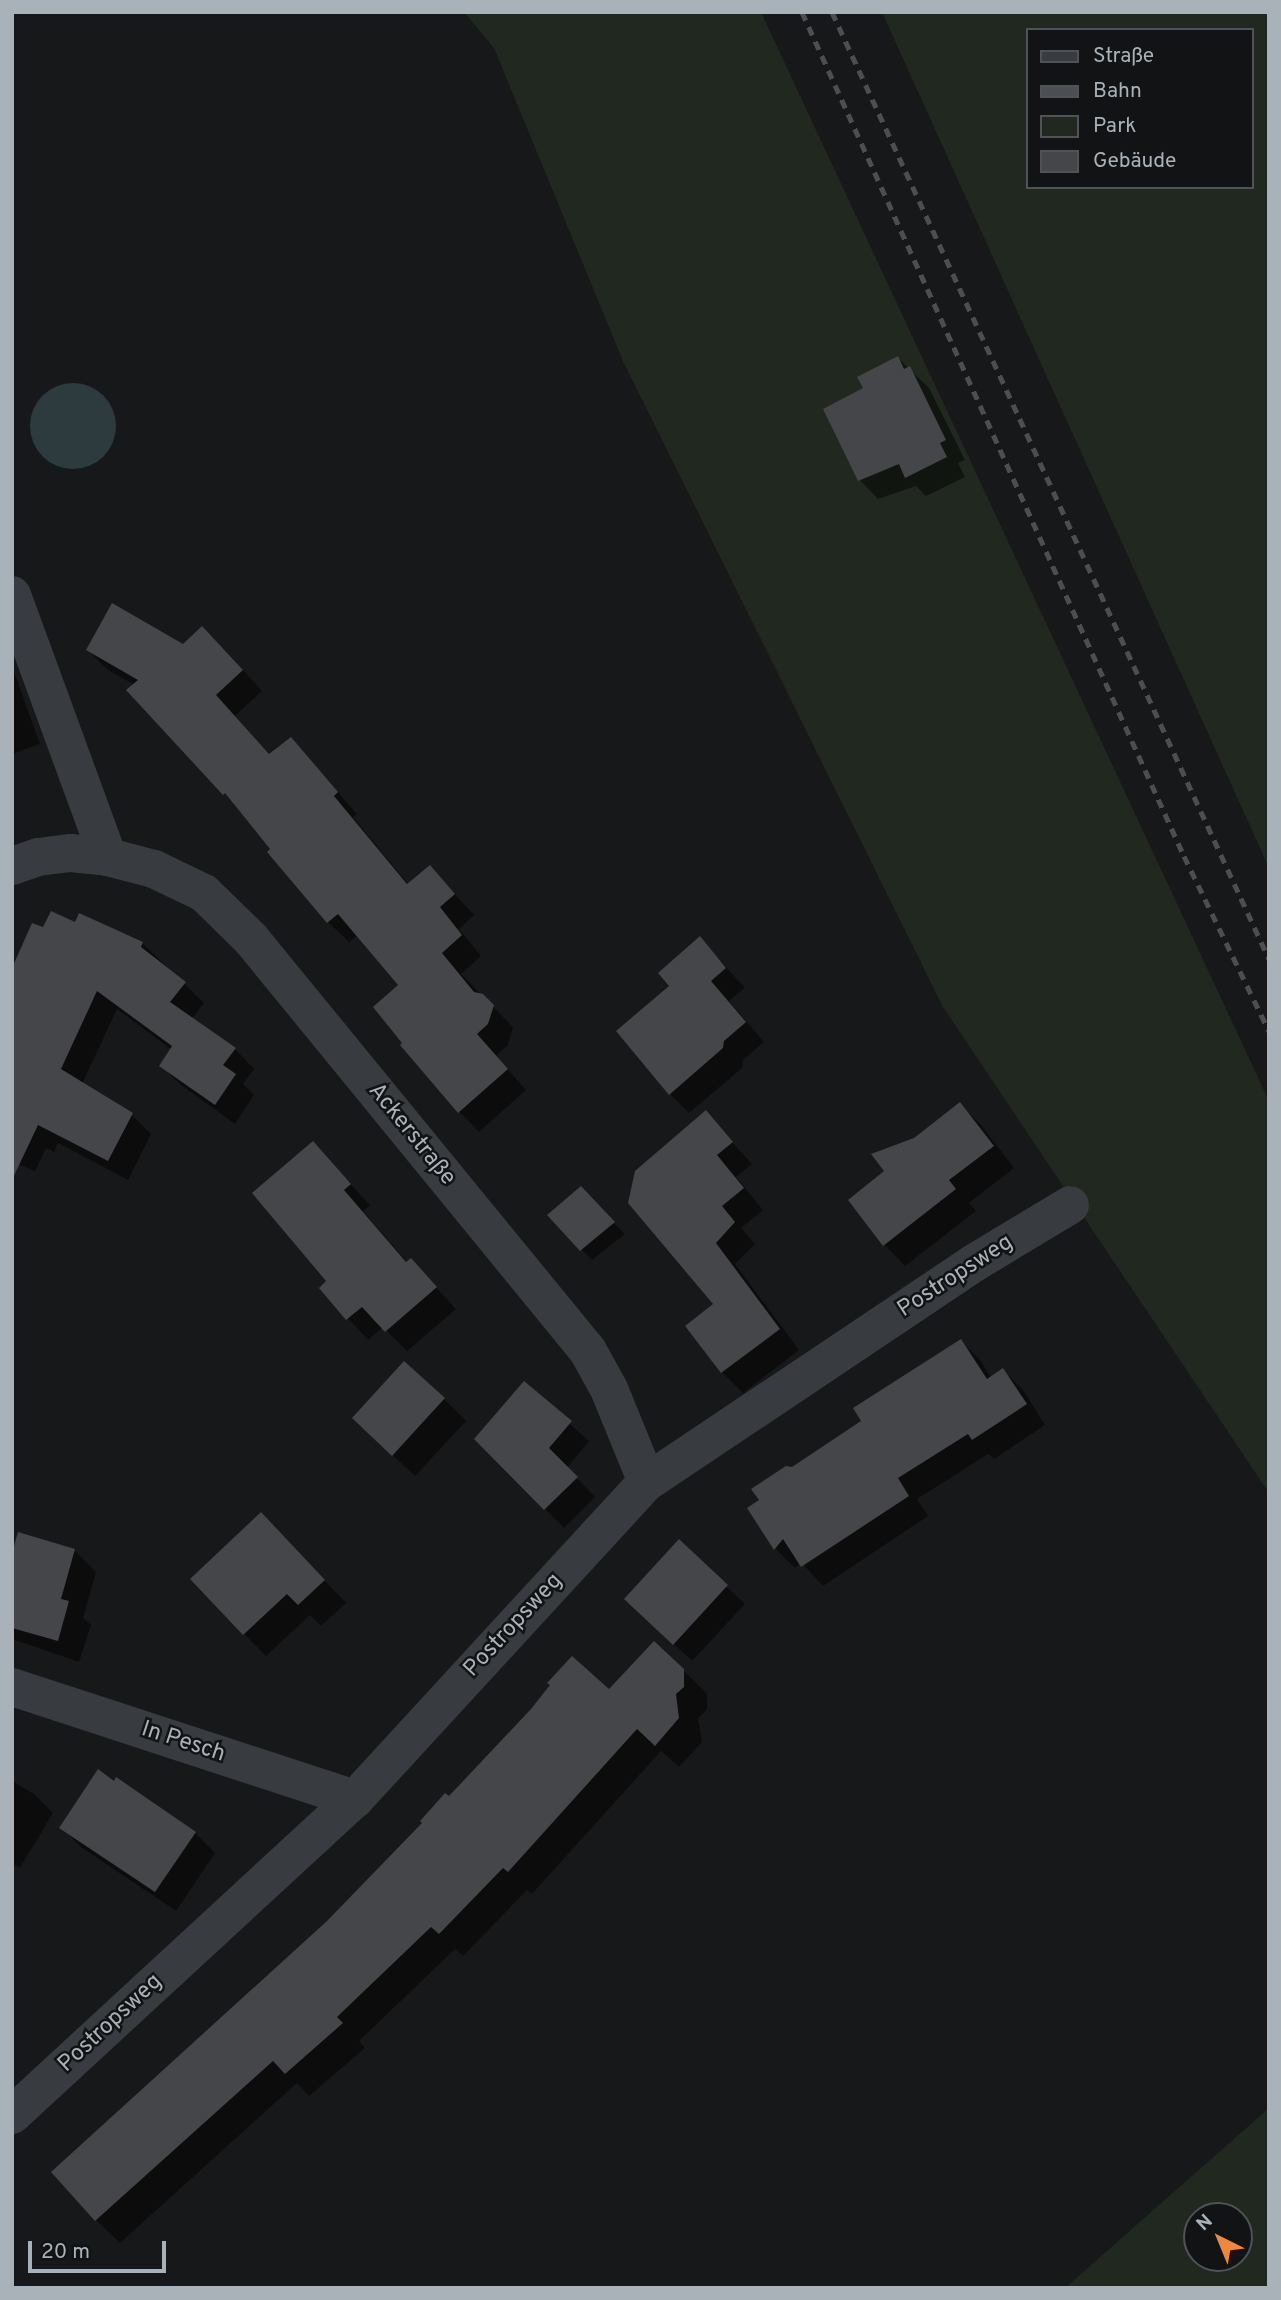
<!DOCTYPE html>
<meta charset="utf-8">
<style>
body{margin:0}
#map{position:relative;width:1281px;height:2300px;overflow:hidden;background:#17181a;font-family:Overpass,sans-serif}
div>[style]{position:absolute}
.green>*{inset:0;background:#20281f}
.water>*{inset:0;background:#2d3a3e}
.round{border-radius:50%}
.shadow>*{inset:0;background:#0007}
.building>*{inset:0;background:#44464a}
.street>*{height:38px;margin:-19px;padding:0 19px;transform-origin:19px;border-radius:19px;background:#383b3f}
.rail>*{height:5px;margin-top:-2.5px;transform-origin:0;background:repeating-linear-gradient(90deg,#4b4f54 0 9px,transparent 0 16px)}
span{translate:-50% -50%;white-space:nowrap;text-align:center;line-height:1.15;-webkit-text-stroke:5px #121315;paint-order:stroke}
.street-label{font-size:23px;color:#aab2b9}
.frame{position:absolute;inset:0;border:14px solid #aab2b9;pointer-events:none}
.legend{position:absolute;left:1026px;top:28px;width:228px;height:161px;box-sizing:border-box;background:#121315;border:2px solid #4f5357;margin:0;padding:9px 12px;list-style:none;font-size:21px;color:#aab2b9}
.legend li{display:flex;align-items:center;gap:14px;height:35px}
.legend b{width:35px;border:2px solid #4f5357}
.north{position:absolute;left:1183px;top:2202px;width:70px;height:70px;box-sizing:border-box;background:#121315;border:2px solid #4f5357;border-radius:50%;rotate:317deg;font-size:19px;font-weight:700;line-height:28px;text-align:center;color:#aab2b9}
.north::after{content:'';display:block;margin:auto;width:24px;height:32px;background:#f18738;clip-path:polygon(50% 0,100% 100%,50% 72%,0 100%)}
.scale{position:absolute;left:28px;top:2241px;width:138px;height:32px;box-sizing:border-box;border:4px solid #aab2b9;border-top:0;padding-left:9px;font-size:21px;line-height:24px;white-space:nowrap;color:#aab2b9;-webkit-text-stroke:5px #121315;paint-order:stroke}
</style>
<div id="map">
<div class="green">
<div style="clip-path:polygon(464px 12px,761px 12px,1269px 1101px,1269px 1493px,943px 1007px,623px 361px,494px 48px)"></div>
<div style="clip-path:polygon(evenodd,882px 12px,1269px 12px,1269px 868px,882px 12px,1027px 30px,1251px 30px,1251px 187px,1027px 187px,1027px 30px)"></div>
<div style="clip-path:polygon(evenodd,1269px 2108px,1269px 2288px,1065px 2288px,1269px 2108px,1197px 2216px,1239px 2216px,1239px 2258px,1197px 2258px,1197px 2216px)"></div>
</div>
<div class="water">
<div class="round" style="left:30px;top:383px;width:86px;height:86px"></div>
</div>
<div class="shadow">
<div style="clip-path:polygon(898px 358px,929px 388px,965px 460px,958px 463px,965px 477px,926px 496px,916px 486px,878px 499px,859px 479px)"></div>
<div style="clip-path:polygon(183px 646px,223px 648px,262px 691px,235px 716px,270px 755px,291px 739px,357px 814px,353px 817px,409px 885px,430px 867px,474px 915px,459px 929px,481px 956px,461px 974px,513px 1027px,508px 1045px,496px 1056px,526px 1090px,479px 1132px,459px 1111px,405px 1043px,400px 986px,358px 935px,349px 942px,328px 922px,270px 852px,273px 849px,135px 685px,108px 670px,88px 650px)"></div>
<div style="clip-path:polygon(12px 666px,40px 744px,12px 754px)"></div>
<div style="clip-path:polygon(76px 924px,142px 943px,204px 1003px,192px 1019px,235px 1049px,254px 1069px,243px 1084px,254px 1095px,235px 1124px,181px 1085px,161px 1066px,172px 1050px,117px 1009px,82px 1084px,131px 1114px,151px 1134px,128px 1180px,58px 1143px,54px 1152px,46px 1148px,35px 1171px,12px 1162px,44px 930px)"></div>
<div style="clip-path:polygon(700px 938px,745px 988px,729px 1001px,764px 1042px,743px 1060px,742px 1068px,689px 1113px,670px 1094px,671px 986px)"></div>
<div style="clip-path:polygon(960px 1104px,981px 1125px,1014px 1168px,969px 1203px,976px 1211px,905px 1266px,884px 1244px,915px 1139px)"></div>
<div style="clip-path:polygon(706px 1113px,752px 1164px,736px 1177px,763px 1210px,741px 1228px,755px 1244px,735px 1264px,799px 1350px,743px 1393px,722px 1372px,687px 1326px,716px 1304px)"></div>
<div style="clip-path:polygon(313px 1144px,370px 1205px,363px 1211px,408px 1263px,411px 1260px,456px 1309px,407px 1351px,383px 1327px,368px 1340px,321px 1288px,328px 1281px)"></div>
<div style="clip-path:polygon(581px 1189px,625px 1234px,592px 1260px,549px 1215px)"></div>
<div style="clip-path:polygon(961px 1341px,981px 1361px,991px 1378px,1003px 1370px,1023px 1390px,1045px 1425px,994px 1459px,988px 1454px,917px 1499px,928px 1516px,823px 1586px,801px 1562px,795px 1568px,775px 1548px,761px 1500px,792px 1469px,863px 1421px)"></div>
<div style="clip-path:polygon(524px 1383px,589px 1441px,567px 1468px,595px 1497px,564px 1528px,476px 1439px)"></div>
<div style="clip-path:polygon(444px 1399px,466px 1421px,415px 1476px,376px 1440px)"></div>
<div style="clip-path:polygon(283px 1537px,346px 1603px,321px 1626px,310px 1615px,266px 1656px,244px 1634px)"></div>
<div style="clip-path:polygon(679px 1542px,745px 1604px,692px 1661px,644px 1616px)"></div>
<div style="clip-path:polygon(74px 1550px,96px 1572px,83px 1618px,91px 1625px,79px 1662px,12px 1639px,12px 1559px)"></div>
<div style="clip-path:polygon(683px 1670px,707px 1694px,707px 1710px,698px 1718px,702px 1742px,679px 1767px,661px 1751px,532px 1894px,527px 1890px,463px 1956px,455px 1949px,359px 2041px,365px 2048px,309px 2096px,297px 2083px,120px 2243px,96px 2220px,328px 1922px,449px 1798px,609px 1692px)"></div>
<div style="clip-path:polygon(12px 1781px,34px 1794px,53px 1813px,20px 1868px,12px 1863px)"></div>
<div style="clip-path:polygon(61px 1827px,195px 1833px,215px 1853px,176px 1911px,81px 1847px)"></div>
</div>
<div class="building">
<div style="clip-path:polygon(898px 356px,904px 369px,910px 366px,946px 440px,940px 443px,947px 457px,905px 478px,899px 464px,858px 481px,823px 409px,863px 388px,857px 377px)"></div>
<div style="clip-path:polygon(112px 603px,183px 644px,202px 626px,243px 670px,216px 695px,269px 754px,291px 737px,338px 792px,334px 796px,407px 884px,430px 865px,455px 894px,440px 907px,462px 935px,442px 953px,474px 992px,483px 994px,494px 1005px,488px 1024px,477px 1034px,508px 1069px,458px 1113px,400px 1045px,402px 1043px,373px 1007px,398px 985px,338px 914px,327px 923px,267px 852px,270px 849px,225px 793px,223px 795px,126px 690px,138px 680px,86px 650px)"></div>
<div style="clip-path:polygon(51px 911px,75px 922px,79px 913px,143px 942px,141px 947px,186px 982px,170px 1002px,236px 1048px,223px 1065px,236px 1074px,215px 1105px,159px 1066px,172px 1046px,97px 991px,61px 1069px,133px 1113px,108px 1161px,38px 1125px,12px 1180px,12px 968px,32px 923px,43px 927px)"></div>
<div style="clip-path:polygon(700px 936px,726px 968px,711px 981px,746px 1022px,724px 1041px,723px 1048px,669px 1095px,616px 1031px,669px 986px,658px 973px)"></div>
<div style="clip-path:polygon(960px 1102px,994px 1146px,949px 1180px,956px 1189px,883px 1246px,848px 1200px,884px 1171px,871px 1154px,914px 1138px)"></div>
<div style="clip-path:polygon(706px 1110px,733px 1142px,717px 1155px,744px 1188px,722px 1206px,735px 1222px,716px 1243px,780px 1329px,721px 1373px,685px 1326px,713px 1304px,628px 1203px,635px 1171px)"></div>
<div style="clip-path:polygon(313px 1141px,351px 1184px,344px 1190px,406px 1262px,411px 1258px,437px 1287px,385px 1332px,362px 1307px,346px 1320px,319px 1288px,326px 1281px,252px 1193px)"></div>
<div style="clip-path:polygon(581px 1186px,615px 1222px,580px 1251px,547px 1215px)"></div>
<div style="clip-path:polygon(961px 1339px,987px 1379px,1003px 1368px,1027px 1404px,972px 1440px,968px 1434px,898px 1478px,909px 1496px,801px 1567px,783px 1539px,774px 1550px,747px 1508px,759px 1500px,751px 1489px,786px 1466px,792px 1467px,861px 1421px,853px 1408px)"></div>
<div style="clip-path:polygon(404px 1361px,445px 1398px,392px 1456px,352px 1418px)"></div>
<div style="clip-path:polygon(524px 1381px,572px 1421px,549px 1448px,578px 1477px,544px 1510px,474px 1439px)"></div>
<div style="clip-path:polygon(261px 1512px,325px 1580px,298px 1605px,287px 1594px,243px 1635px,190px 1579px)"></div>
<div style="clip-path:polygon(18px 1532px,75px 1549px,61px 1599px,69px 1601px,58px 1641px,12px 1628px,12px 1553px)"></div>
<div style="clip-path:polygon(679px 1539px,728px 1585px,673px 1645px,624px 1599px)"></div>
<div style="clip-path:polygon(654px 1641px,684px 1669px,684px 1687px,676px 1694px,679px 1718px,655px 1746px,637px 1729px,508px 1872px,503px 1868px,439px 1934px,431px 1927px,337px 2017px,343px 2023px,285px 2074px,273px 2061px,95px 2221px,51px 2172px,327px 1921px,422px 1823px,420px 1821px,445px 1793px,449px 1796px,531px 1709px,550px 1685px,547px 1683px,572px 1656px,609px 1689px)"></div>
<div style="clip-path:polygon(98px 1769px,114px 1781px,116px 1777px,196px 1832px,155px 1892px,59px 1828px)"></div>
</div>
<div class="street">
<div style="left:12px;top:595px;width:279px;rotate:69.9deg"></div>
<div style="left:12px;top:866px;width:28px;rotate:-19deg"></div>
<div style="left:38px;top:857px;width:33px;rotate:-7deg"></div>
<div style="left:71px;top:853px;width:37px;rotate:6deg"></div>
<div style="left:108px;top:857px;width:48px;rotate:14.6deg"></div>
<div style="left:154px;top:869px;width:55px;rotate:25.6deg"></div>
<div style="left:204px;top:893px;width:66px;rotate:44.4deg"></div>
<div style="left:251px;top:939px;width:532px;rotate:50.72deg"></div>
<div style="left:588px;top:1351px;width:43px;rotate:61.1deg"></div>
<div style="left:609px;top:1389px;width:100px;rotate:67.8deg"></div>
<div style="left:12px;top:1687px;width:361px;rotate:18.1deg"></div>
<div style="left:12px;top:2115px;width:466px;rotate:-42.7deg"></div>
<div style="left:355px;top:1799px;width:431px;rotate:-47.4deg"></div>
<div style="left:647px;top:1482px;width:394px;rotate:-33.8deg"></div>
<div style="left:974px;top:1263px;width:112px;rotate:-31.1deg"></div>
</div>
<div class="rail">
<div style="left:802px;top:12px;width:926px;rotate:65.65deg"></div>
<div style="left:1184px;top:856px;width:195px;rotate:64.1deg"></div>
<div style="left:832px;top:12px;width:1043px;rotate:65.23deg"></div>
</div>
<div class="street-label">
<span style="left:411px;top:1135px;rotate:51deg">Ackerstraße</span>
<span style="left:956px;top:1277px;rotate:-33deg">Postropsweg</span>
<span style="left:514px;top:1626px;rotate:-47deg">Postropsweg</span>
<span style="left:183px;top:1743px;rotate:18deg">In Pesch</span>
<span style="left:111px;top:2024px;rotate:-43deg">Postropsweg</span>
</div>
<div class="frame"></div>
<ul class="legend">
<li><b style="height:9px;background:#383b3f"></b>Straße</li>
<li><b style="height:9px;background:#4b4f54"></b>Bahn</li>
<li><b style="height:19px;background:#20281f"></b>Park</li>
<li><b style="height:19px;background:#44464a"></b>Gebäude</li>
</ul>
<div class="north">N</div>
<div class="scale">20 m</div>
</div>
